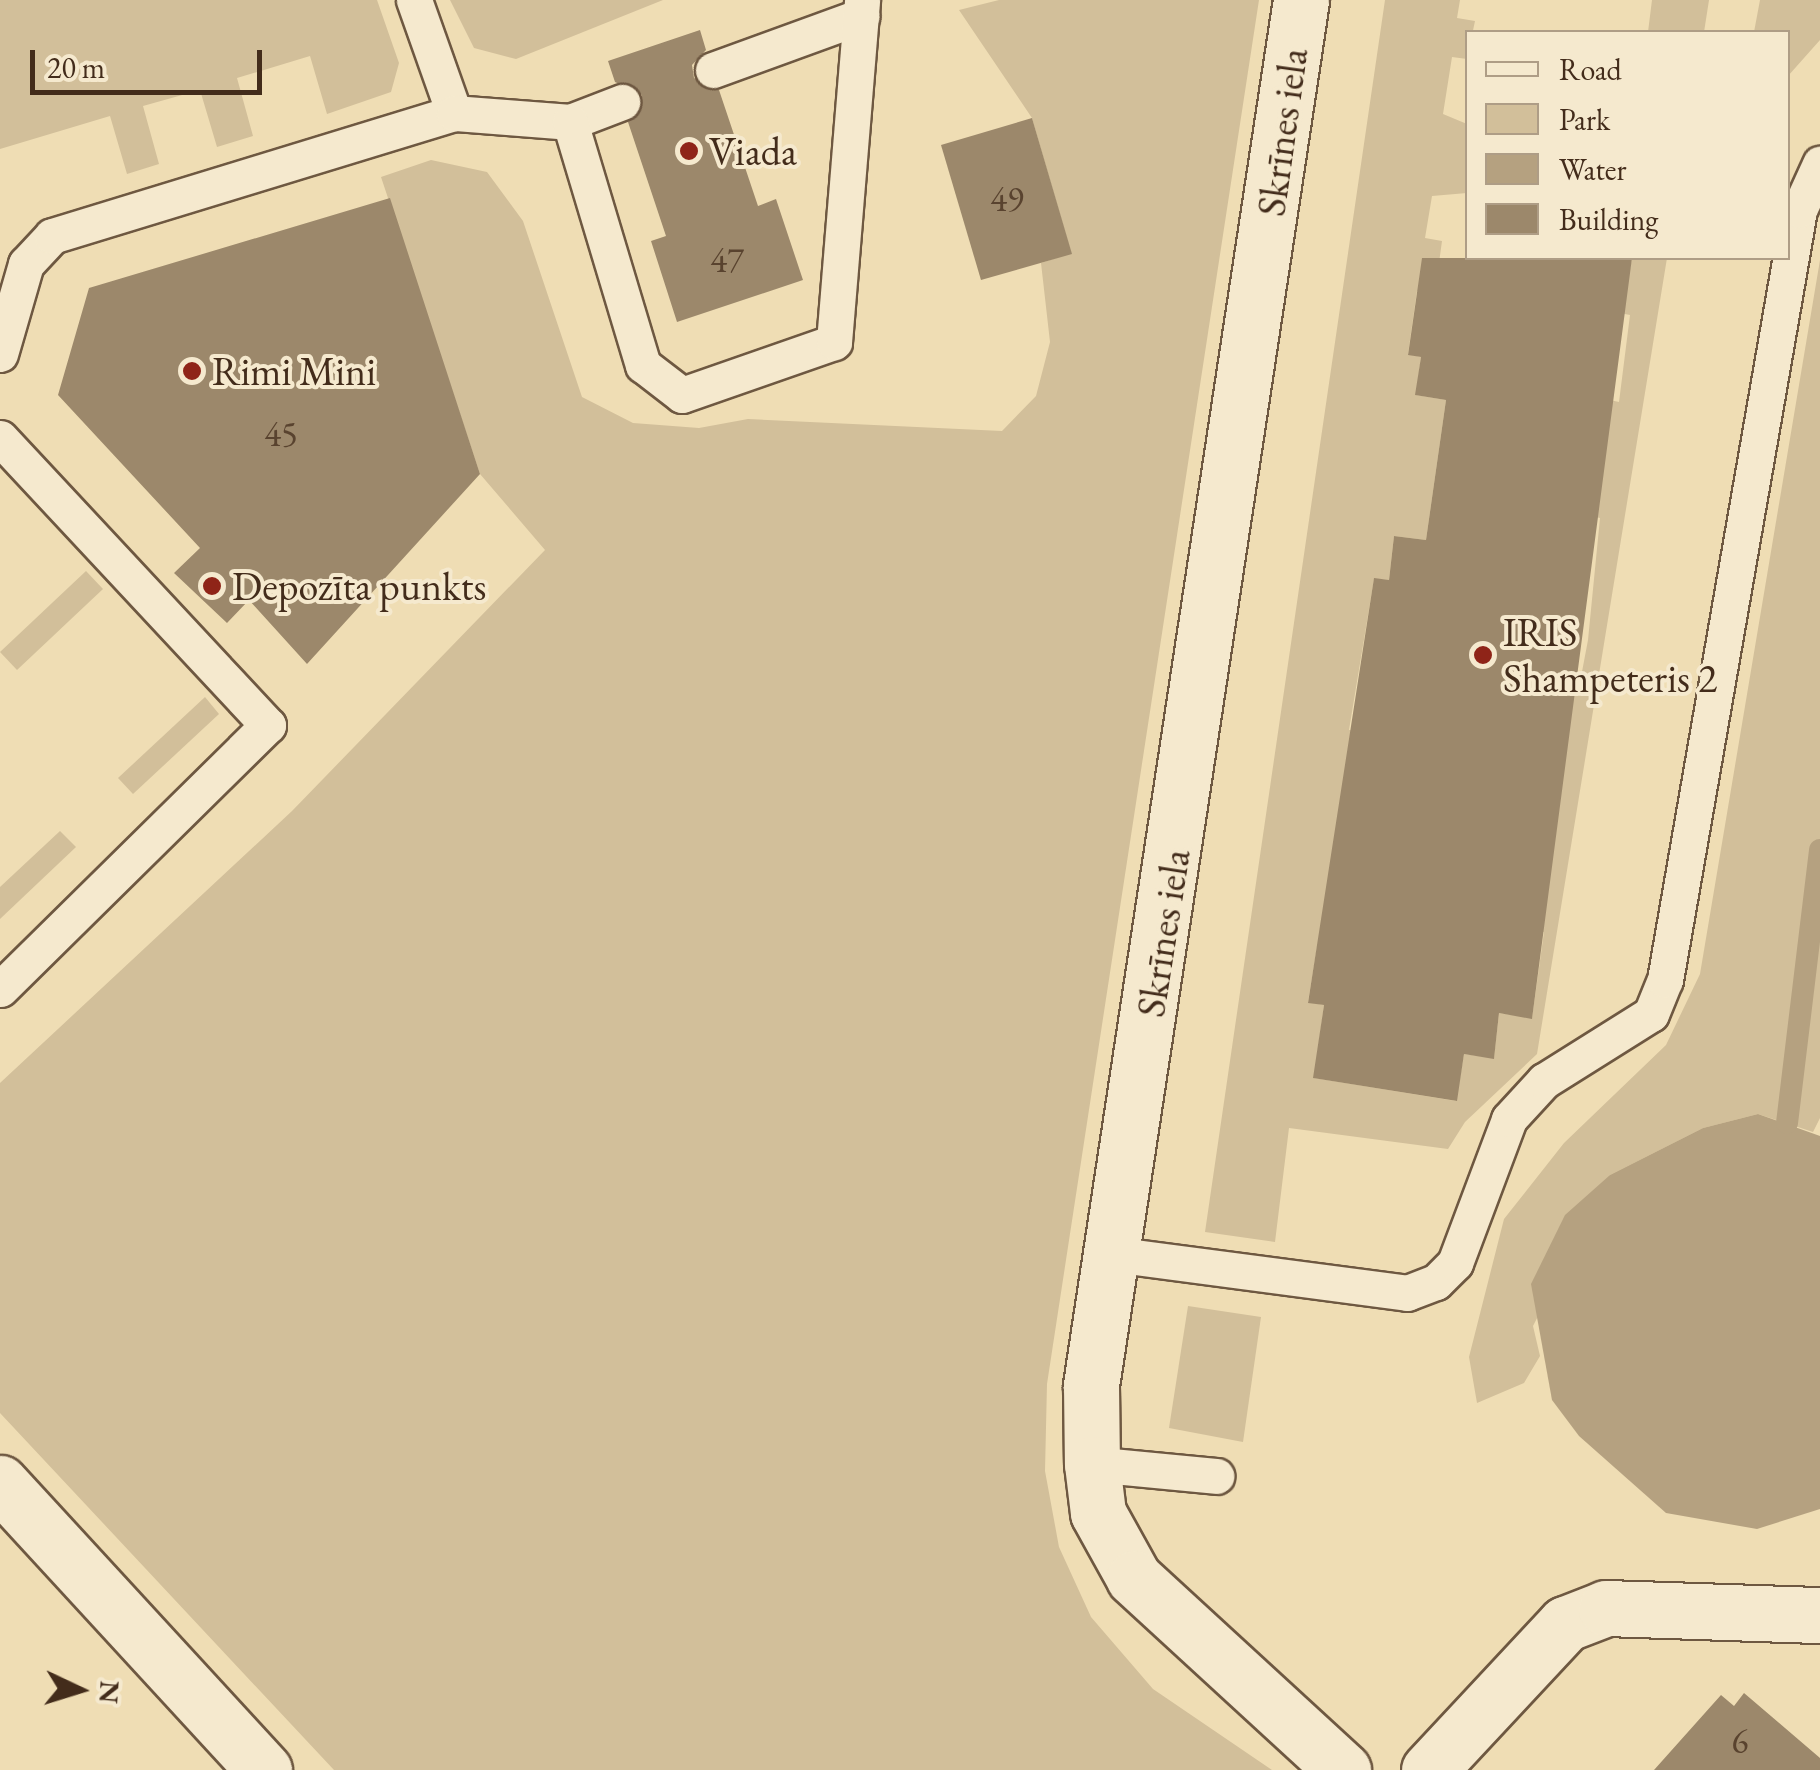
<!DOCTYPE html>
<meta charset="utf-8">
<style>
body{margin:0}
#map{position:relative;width:1820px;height:1770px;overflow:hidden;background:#efddb4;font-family:"EB Garamond",serif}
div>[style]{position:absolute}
.green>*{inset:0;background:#d2bf9a}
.water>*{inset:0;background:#b5a180}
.stream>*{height:22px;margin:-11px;padding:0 11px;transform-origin:11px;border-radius:11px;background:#b5a180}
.building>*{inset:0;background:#9c886b}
.roads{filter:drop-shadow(2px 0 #6e5841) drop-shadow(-2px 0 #6e5841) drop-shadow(0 2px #6e5841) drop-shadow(0 -2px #6e5841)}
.service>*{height:35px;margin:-17.5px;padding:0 17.5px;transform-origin:17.5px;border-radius:17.5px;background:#f5e9ce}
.minor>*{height:55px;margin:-27.5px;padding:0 27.5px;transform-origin:27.5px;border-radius:27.5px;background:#f5e9ce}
.tertiary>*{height:55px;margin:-27.5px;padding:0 27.5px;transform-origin:27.5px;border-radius:27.5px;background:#f5e9ce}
.dots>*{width:28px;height:28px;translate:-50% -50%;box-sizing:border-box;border:5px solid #f5e9ce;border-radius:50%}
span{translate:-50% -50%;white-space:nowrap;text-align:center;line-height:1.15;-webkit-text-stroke:8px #f5e9ce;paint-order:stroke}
.number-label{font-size:35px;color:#59432f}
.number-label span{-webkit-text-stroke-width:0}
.street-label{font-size:40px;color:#432c1b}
.poi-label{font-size:40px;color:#432c1b}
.left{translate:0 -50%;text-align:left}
.legend{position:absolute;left:1465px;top:30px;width:325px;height:230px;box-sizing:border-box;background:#f5e9ce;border:2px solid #ae9d86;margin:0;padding:12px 18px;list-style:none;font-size:30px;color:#432c1b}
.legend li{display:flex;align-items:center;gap:20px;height:50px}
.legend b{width:50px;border:2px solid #ae9d86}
.north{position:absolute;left:30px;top:1640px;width:100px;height:100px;-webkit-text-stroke:8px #f5e9ce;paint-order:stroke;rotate:94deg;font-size:28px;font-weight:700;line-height:40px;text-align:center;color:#432c1b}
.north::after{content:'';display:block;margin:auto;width:35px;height:45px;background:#432c1b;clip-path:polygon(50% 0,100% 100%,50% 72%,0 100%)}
.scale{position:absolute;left:30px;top:50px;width:232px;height:45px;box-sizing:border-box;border:5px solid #432c1b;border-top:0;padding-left:12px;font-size:30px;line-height:35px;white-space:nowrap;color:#432c1b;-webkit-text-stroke:8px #f5e9ce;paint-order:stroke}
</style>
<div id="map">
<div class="green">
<div style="clip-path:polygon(0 0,377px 0,399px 63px,391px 92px,327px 114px,310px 56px,237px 78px,253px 136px,217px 147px,200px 90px,143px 106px,159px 164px,127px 174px,110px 116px,0 149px)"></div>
<div style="clip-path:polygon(450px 0,663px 0,516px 59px,474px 48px)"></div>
<div style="clip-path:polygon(999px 0,1259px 0,1047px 1384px,1045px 1471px,1059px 1547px,1091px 1617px,1153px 1689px,1272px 1770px,334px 1770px,0 1413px,0 1083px,292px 811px,545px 550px,480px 474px,381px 177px,431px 160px,487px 172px,523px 221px,582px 397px,633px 423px,699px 428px,748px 419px,1002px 431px,1036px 396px,1050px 342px,1041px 263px,1071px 253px,1032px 118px,959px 10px)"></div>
<div style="clip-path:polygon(1385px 0,1460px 0,1457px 18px,1475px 21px,1467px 59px,1452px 57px,1443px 114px,1467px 124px,1467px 193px,1432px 196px,1425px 238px,1442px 241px,1435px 292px,1417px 291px,1408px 354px,1421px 357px,1416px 395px,1446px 400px,1426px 540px,1394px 536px,1389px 580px,1374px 579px,1349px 730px,1371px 732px,1317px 947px,1308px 1002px,1324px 1005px,1314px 1078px,1456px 1101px,1464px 1054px,1494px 1058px,1499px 1013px,1532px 1018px,1544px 932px,1500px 924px,1539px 671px,1581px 677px,1588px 640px,1600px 518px,1570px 511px,1610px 400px,1619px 402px,1630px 315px,1593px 308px,1627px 285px,1632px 258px,1667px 258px,1537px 1054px,1465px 1122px,1448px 1149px,1289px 1128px,1275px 1242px,1205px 1232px)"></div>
<div style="clip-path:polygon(1652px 0,1709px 0,1704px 32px,1648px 32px)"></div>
<div style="clip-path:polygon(1760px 0,1820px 0,1820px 40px,1788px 76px,1788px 32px,1754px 32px)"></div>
<div style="clip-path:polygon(1820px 260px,1820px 1118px,1813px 1132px,1758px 1114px,1703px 1128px,1610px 1175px,1533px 1326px,1540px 1356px,1524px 1383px,1477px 1403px,1469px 1357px,1504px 1219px,1564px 1143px,1666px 1045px,1700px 974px)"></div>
<div style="clip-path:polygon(86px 571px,103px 589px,17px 670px,0 652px)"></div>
<div style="clip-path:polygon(205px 697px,219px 714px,133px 794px,118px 778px)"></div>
<div style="clip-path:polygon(60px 831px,76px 847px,0 919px,0 887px)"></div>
<div style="clip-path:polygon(1188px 1306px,1261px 1317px,1243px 1442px,1169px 1428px)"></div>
</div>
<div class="water">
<div style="clip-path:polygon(1758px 1114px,1820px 1136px,1820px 1509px,1757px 1529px,1666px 1513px,1579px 1436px,1552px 1400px,1531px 1284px,1565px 1215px,1610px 1175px,1703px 1128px)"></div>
</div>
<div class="stream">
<div style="left:1787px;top:1123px;width:275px;rotate:-83.1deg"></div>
</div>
<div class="building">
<div style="clip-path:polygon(700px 30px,706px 50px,692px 65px,694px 78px,719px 90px,758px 206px,776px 199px,803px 280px,677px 322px,651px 241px,666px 236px,628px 122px,642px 95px,615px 82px,608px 61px)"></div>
<div style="clip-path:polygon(1032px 118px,1072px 254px,981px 280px,941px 145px)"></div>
<div style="clip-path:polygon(390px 198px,480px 474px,307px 664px,249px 600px,227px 623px,174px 573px,200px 548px,58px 395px,89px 288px)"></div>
<div style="clip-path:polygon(1422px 258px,1632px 258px,1532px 1019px,1499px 1013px,1494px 1059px,1464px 1054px,1457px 1101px,1313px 1078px,1324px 1005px,1308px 1003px,1374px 578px,1389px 580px,1394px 536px,1426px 540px,1446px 400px,1415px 395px,1421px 357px,1408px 355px)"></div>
<div style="clip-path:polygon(1744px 1693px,1820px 1758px,1820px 1770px,1654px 1770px,1721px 1695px,1734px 1706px)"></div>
</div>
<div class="roads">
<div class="service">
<div style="left:414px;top:0;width:120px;rotate:70.5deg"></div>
<div style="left:713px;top:70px;width:158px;rotate:-20deg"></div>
<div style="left:570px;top:122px;width:56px;rotate:-21deg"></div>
<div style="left:0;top:354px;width:94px;rotate:-73.9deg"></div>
<div style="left:26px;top:264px;width:38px;rotate:-47deg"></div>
<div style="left:52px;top:236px;width:420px;rotate:-17deg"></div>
<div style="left:454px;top:113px;width:116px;rotate:4.4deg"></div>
<div style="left:570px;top:122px;width:254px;rotate:73.3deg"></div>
<div style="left:643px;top:365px;width:49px;rotate:37.6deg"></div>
<div style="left:682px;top:395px;width:161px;rotate:-19.2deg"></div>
<div style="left:834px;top:342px;width:343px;rotate:-85.3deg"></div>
<div style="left:0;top:438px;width:393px;rotate:47deg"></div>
<div style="left:268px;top:725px;width:376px;rotate:135.4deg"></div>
<div style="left:1112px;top:1254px;width:298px;rotate:7.5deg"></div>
<div style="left:1407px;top:1293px;width:31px;rotate:-21deg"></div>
<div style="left:1436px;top:1282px;width:27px;rotate:-45deg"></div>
<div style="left:1455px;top:1263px;width:154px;rotate:-69.4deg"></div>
<div style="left:1509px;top:1119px;width:52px;rotate:-47.4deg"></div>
<div style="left:1544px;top:1081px;width:126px;rotate:-32.1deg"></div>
<div style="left:1651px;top:1014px;width:37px;rotate:-68deg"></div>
<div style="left:1665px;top:980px;width:782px;rotate:-80.13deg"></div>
<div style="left:1799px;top:210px;width:51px;rotate:-65.5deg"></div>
<div style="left:1092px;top:1464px;width:125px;rotate:5.5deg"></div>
</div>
<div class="minor">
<div style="left:1301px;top:0;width:1402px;rotate:98.62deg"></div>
<div style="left:1091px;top:1386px;width:78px;rotate:89.3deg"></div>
<div style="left:1092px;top:1464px;width:49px;rotate:83deg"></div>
<div style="left:1098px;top:1513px;width:74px;rotate:61deg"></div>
<div style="left:1134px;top:1578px;width:284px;rotate:42.6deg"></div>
<div style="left:1429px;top:1770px;width:200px;rotate:-47deg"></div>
<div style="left:1565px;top:1624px;width:44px;rotate:-21.3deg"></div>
<div style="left:1606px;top:1608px;width:214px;rotate:1.9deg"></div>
</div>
<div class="tertiary">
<div style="left:0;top:1483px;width:390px;rotate:47.4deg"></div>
</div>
</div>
<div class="dots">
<div style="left:689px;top:151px;background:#8f2418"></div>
<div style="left:192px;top:371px;background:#8f2418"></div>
<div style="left:212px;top:586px;background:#8f2418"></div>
<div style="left:1483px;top:655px;background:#8f2418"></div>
</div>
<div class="number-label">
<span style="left:1007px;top:199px">49</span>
<span style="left:727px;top:260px">47</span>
<span style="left:281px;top:434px">45</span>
<span style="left:1740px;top:1741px">6</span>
</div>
<div class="street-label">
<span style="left:1282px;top:132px;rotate:-82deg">Skrīnes iela</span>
<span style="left:1163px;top:933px;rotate:-81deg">Skrīnes iela</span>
</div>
<div class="poi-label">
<span class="left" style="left:709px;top:151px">Viada</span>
<span class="left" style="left:212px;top:371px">Rimi Mini</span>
<span class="left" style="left:232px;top:586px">Depozīta punkts</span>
<span class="left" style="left:1503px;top:655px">IRIS<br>Shampeteris 2</span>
</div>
<ul class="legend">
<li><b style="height:12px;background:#f5e9ce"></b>Road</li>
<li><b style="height:28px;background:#d2bf9a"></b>Park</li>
<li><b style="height:28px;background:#b5a180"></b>Water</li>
<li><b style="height:28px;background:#9c886b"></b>Building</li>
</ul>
<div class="north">N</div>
<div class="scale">20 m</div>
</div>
